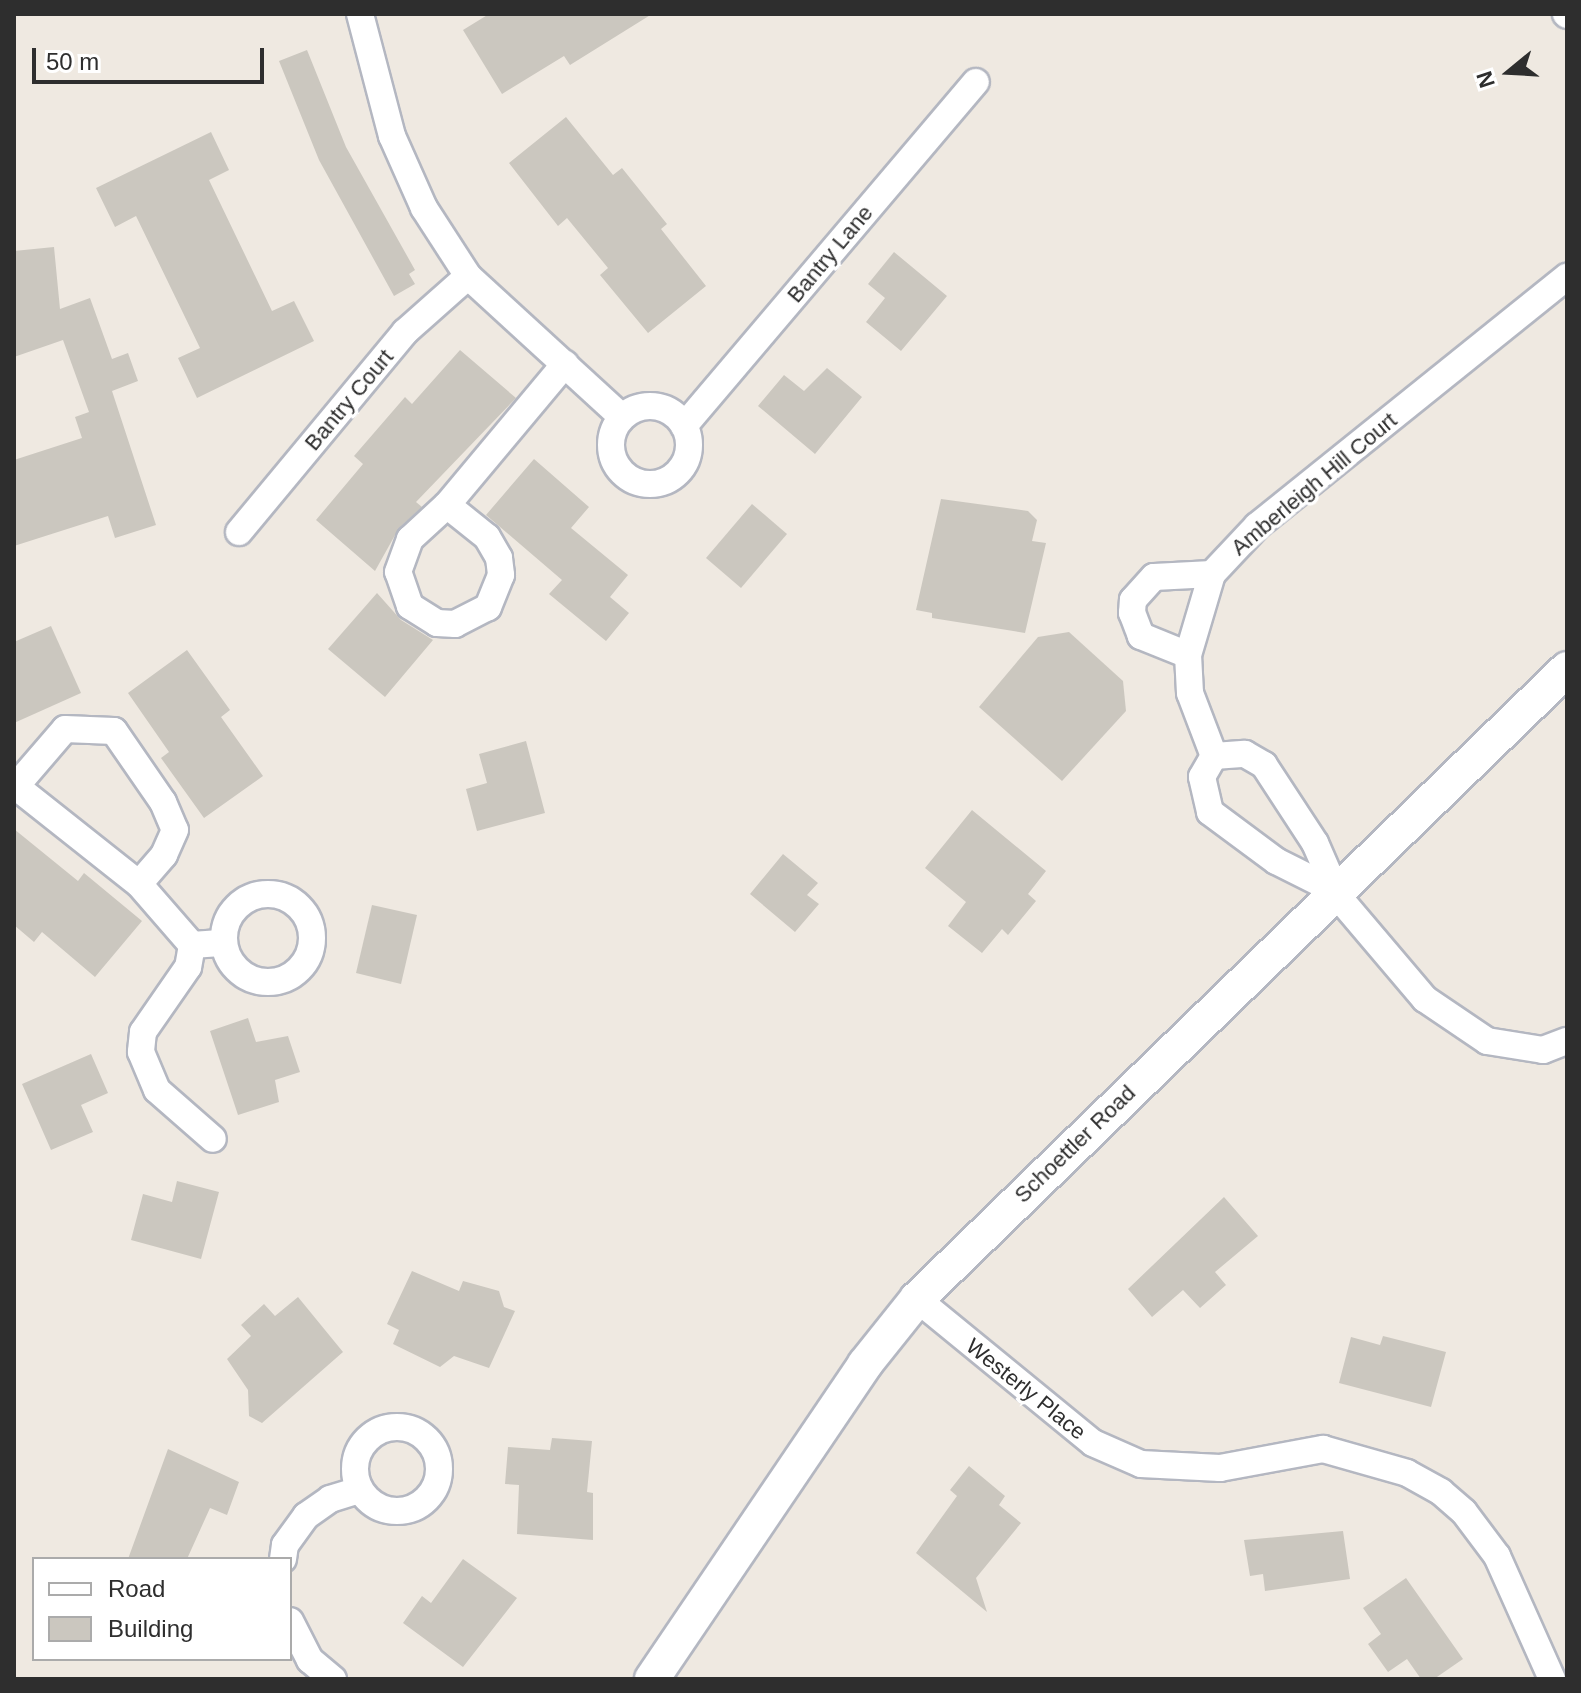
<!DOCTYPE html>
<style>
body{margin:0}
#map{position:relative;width:1581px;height:1693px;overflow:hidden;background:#efe9e1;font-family:Arial,sans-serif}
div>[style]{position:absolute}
.building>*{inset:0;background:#cbc7bf}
.roads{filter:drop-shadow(2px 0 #b4b7c1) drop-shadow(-2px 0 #b4b7c1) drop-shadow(0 2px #b4b7c1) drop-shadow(0 -2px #b4b7c1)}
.minor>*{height:26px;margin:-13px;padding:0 13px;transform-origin:13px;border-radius:13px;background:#fff}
.minor>.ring{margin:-13px;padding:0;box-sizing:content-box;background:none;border:26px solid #fff;border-radius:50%}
.tertiary>*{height:34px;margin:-17px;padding:0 17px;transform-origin:17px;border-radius:17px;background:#fff}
span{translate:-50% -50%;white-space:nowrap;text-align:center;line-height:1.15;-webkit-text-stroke:7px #fff;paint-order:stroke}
.street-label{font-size:22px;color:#2e2e2e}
.frame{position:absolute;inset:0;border:16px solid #2e2e2e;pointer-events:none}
.legend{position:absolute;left:32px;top:1557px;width:260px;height:104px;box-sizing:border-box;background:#fff;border:2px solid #ababab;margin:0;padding:10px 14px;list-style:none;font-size:24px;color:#2e2e2e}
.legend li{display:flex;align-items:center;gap:16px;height:40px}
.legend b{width:40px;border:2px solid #ababab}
.north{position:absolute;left:1469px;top:32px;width:80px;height:80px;-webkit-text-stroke:6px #fff;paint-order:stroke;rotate:252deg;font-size:22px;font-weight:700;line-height:32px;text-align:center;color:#2e2e2e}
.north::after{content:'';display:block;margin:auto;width:28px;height:36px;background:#2e2e2e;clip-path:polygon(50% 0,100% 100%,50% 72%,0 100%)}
.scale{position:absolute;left:32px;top:48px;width:232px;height:36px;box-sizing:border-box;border:4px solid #2e2e2e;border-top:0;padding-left:10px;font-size:24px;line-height:28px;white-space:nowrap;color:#2e2e2e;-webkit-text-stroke:6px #fff;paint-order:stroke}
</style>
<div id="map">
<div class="building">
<div style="clip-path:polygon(489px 14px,652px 14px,570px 65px,564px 56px,502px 94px,463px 30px)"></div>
<div style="clip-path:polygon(307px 50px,346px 147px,415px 270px,409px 274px,415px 284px,394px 296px,319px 160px,279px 61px)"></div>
<div style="clip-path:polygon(566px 117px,613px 175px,622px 168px,667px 224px,661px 229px,706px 286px,648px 333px,600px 275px,608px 268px,567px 218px,558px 226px,509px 163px)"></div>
<div style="clip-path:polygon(211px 132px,229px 170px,209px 180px,272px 311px,294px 301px,314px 341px,197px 398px,178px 358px,200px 348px,136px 216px,115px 227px,96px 188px)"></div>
<div style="clip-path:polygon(54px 247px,60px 309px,90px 298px,112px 359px,128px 353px,138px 381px,112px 391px,156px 525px,115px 538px,108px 516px,14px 546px,14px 460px,82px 438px,75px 417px,89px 412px,63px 340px,14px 357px,14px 251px)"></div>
<div style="clip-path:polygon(894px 252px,947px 296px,901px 351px,866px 322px,885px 298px,868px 284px)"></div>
<div style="clip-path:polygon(460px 350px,516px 398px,416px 502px,422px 507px,399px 528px,375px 571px,316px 520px,363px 464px,354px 456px,405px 397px,412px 404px)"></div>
<div style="clip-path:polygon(827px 368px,862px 397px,815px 454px,758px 406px,784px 375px,804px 391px)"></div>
<div style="clip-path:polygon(534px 459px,589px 507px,571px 528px,628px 575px,610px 597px,629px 613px,606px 641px,549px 594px,562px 580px,486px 515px)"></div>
<div style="clip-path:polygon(941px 499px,1028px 511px,1037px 520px,1032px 541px,1046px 543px,1025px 633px,932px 618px,932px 613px,916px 610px)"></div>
<div style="clip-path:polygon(752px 504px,787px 534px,741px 588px,706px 558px)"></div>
<div style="clip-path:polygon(377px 593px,401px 620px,433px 640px,385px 697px,328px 649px)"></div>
<div style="clip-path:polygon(51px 626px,81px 693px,14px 723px,14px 642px)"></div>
<div style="clip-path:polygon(1069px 632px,1123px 681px,1126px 711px,1062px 781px,979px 707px,1038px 637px)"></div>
<div style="clip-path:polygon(187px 650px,230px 710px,221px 717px,263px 776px,204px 818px,161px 758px,169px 752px,128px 693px)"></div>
<div style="clip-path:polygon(526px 741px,545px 813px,477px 831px,466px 789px,487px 783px,479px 754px)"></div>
<div style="clip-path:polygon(972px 810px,1046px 871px,1028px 894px,1036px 901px,1008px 935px,1002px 929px,982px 953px,948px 926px,966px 902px,925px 868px)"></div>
<div style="clip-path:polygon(14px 829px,78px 881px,84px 873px,142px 921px,95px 977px,42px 932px,34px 942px,14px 925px)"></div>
<div style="clip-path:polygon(783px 854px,818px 883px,807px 895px,819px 904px,795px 932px,750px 894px)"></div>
<div style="clip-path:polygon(372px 905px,417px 915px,401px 984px,356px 973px)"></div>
<div style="clip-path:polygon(248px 1018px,256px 1042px,288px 1036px,300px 1072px,275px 1080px,279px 1102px,238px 1115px,210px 1031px)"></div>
<div style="clip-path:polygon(91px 1054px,108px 1093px,81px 1105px,93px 1132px,51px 1150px,22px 1084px)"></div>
<div style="clip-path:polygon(177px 1181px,219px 1192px,201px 1259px,131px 1240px,143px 1194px,172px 1202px)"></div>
<div style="clip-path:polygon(1224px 1197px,1258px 1236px,1215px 1272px,1226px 1285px,1200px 1308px,1183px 1290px,1152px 1317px,1128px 1289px)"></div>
<div style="clip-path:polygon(412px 1271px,459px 1291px,463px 1281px,499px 1291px,504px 1307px,515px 1311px,489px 1368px,454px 1356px,440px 1367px,393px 1344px,399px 1330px,387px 1324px)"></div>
<div style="clip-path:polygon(298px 1297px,343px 1352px,262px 1423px,249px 1416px,248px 1390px,227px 1359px,251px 1336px,241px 1325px,264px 1304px,275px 1316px)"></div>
<div style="clip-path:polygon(1383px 1336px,1446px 1352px,1431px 1407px,1339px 1383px,1351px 1337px,1380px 1345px)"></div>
<div style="clip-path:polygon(552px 1438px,592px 1441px,587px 1492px,593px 1493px,593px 1540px,517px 1534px,519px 1485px,505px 1484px,508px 1447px,550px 1450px)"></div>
<div style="clip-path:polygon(168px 1449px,239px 1482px,227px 1515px,210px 1508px,187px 1559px,128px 1559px)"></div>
<div style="clip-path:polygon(969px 1466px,1005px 1496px,999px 1505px,1021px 1523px,976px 1578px,987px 1612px,916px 1553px,957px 1496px,950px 1490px)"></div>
<div style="clip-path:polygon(1343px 1531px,1350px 1579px,1265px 1591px,1263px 1574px,1250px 1576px,1244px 1540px)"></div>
<div style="clip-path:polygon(463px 1559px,517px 1598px,463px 1667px,403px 1623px,422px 1596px,431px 1603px)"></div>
<div style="clip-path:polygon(1406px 1578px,1463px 1659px,1434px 1679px,1421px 1679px,1407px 1659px,1388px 1672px,1368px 1644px,1381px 1634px,1363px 1608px)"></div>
</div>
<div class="roads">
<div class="minor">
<div style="left:360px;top:14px;width:126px;rotate:75.3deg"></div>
<div style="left:392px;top:136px;width:79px;rotate:66deg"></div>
<div style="left:424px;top:208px;width:81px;rotate:57.1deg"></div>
<div style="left:468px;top:276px;width:209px;rotate:42.5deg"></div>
<div style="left:1566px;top:14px;width:1px;rotate:45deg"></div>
<div class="ring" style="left:611px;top:406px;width:52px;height:52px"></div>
<div style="left:684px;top:426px;width:451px;rotate:-49.7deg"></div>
<div style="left:447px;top:505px;width:51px;rotate:38.7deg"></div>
<div style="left:487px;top:537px;width:24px;rotate:60deg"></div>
<div style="left:499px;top:558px;width:17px;rotate:83deg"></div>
<div style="left:501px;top:575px;width:35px;rotate:112deg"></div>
<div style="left:488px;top:607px;width:37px;rotate:153deg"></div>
<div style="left:455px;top:624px;width:18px;rotate:-177deg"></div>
<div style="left:437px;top:623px;width:32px;rotate:-148deg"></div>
<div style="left:410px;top:606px;width:36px;rotate:-109deg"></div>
<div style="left:398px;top:572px;width:35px;rotate:-70deg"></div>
<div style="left:410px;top:539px;width:50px;rotate:-42.6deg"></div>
<div style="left:447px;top:505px;width:184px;rotate:-50.1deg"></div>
<div style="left:239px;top:532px;width:260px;rotate:-50.3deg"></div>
<div style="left:405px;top:332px;width:84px;rotate:-41.6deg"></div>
<div style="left:1188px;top:655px;width:51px;rotate:-158deg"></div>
<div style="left:1141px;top:636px;width:25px;rotate:-111deg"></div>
<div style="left:1132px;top:613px;width:13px;rotate:-86deg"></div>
<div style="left:1133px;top:600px;width:31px;rotate:-48deg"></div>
<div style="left:1154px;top:577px;width:58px;rotate:-3deg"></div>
<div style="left:1214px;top:756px;width:67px;rotate:-110.9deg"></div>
<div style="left:1190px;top:693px;width:38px;rotate:-93deg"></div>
<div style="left:1188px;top:655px;width:84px;rotate:-73.5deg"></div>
<div style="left:1212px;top:574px;width:66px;rotate:-46.8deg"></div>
<div style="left:1257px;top:526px;width:398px;rotate:-38.8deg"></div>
<div style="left:1214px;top:756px;width:24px;rotate:120deg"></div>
<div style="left:1202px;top:777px;width:36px;rotate:77deg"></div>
<div style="left:1210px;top:812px;width:82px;rotate:36.6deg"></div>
<div style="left:1276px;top:861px;width:67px;rotate:26.6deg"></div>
<div style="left:1214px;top:756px;width:31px;rotate:-4deg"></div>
<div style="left:1245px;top:754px;width:22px;rotate:30deg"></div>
<div style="left:1264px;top:765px;width:93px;rotate:56.8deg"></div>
<div style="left:1315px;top:843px;width:52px;rotate:66.4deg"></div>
<div style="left:14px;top:785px;width:159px;rotate:38.4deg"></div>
<div style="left:139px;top:884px;width:81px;rotate:49deg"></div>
<div style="left:192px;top:945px;width:32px;rotate:-4deg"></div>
<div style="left:16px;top:786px;width:75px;rotate:-49.3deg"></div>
<div style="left:65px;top:729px;width:49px;rotate:2.3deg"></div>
<div style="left:114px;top:731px;width:86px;rotate:55.4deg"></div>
<div style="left:163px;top:802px;width:30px;rotate:67deg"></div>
<div style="left:175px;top:830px;width:27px;rotate:114deg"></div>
<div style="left:164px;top:855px;width:38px;rotate:131deg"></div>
<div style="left:1335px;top:893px;width:139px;rotate:49.7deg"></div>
<div style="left:1425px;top:999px;width:75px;rotate:34.1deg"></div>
<div style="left:1487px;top:1041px;width:57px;rotate:9.1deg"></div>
<div style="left:1543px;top:1050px;width:26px;rotate:-21deg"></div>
<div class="ring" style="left:224px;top:894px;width:62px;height:62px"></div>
<div style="left:192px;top:945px;width:22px;rotate:100deg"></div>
<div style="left:188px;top:967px;width:79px;rotate:124.7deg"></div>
<div style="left:143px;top:1032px;width:20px;rotate:96deg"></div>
<div style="left:141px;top:1052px;width:41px;rotate:67.2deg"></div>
<div style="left:157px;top:1090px;width:74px;rotate:41.2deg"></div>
<div style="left:917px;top:1299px;width:227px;rotate:39.3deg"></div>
<div style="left:1093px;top:1443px;width:52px;rotate:23.6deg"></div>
<div style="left:1141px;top:1464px;width:79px;rotate:2.9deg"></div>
<div style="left:1220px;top:1468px;width:105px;rotate:-10.5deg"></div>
<div style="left:1323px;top:1449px;width:87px;rotate:15.9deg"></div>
<div style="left:1407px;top:1473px;width:39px;rotate:29deg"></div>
<div style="left:1441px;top:1492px;width:30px;rotate:41deg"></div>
<div style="left:1464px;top:1512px;width:55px;rotate:53.1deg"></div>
<div style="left:1497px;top:1556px;width:135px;rotate:65.9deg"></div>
<div class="ring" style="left:355px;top:1427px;width:58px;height:58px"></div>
<div style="left:283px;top:1559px;width:14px;rotate:-82deg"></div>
<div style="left:285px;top:1545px;width:36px;rotate:-54deg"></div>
<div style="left:306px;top:1516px;width:29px;rotate:-35deg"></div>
<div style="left:330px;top:1499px;width:31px;rotate:-17deg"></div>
<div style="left:290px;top:1621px;width:44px;rotate:62.9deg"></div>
<div style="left:310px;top:1660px;width:30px;rotate:40deg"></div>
</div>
<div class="tertiary">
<div style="left:652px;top:1679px;width:380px;rotate:-55.9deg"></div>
<div style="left:865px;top:1364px;width:83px;rotate:-51.3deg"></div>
<div style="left:917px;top:1299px;width:905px;rotate:-44.1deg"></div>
</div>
</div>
<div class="street-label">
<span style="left:830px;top:254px;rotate:-50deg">Bantry Lane</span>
<span style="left:349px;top:400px;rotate:-50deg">Bantry Court</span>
<span style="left:1314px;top:484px;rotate:-40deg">Amberleigh Hill Court</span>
<span style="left:1075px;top:1144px;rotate:-44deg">Schoettler Road</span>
<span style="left:1026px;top:1389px;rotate:39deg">Westerly Place</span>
</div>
<div class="frame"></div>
<ul class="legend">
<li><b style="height:10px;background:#fff"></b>Road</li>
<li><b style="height:22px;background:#cbc7bf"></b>Building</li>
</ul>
<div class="north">N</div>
<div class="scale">50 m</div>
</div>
